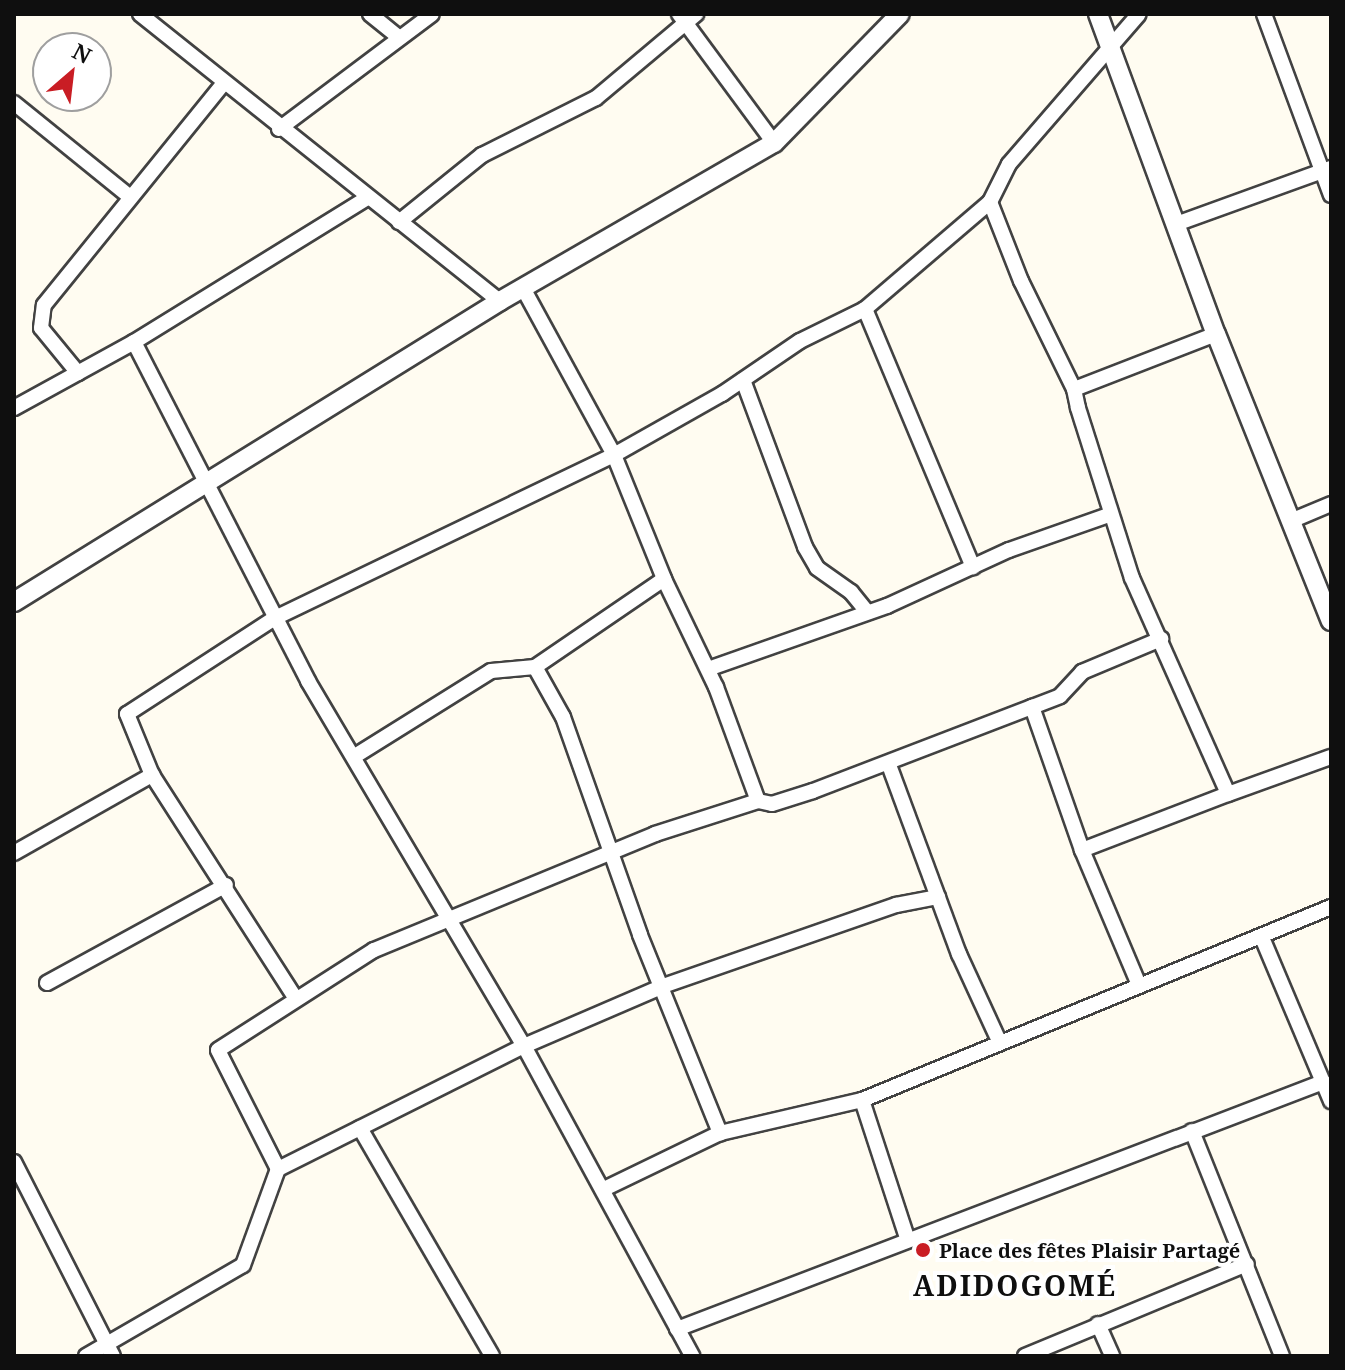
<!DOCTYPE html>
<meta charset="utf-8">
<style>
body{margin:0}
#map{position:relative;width:1345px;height:1370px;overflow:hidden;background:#fffcf1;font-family:"Noto Serif",serif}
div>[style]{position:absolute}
.roads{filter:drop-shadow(2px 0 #424242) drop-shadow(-2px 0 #424242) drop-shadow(0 2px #424242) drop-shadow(0 -2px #424242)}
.minor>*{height:14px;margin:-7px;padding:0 7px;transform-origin:7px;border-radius:7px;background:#fff}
.tertiary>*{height:18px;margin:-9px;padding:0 9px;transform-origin:9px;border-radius:9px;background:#fff}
.dots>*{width:22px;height:22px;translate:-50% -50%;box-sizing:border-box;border:4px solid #fff;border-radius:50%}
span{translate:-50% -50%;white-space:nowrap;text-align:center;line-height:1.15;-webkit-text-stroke:8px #fff;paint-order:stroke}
.poi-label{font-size:20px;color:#0f0f0f;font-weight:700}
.left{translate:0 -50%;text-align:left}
.district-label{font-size:28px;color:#0f0f0f;font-weight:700;letter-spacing:2px}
.frame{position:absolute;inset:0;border:16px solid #0f0f0f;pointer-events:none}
.north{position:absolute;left:32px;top:32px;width:80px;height:80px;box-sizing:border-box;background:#fff;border:2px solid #9f9f9f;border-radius:50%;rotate:28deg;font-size:22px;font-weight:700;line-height:32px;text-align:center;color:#0f0f0f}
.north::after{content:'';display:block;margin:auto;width:28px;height:36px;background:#c91d24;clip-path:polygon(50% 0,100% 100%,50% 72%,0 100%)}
</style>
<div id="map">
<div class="roads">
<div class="minor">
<div style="left:140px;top:14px;width:460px;rotate:38.6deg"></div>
<div style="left:370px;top:14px;width:36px;rotate:39deg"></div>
<div style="left:679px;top:14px;width:160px;rotate:53.6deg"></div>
<div style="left:1264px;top:14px;width:193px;rotate:69.7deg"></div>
<div style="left:14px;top:103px;width:148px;rotate:39deg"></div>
<div style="left:279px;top:129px;width:191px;rotate:-36.9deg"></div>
<div style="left:399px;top:222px;width:107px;rotate:-38.9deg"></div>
<div style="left:482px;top:155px;width:127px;rotate:-26.6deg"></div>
<div style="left:596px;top:98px;width:131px;rotate:-40deg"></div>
<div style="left:1176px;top:224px;width:165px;rotate:-19.9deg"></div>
<div style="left:523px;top:288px;width:190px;rotate:61.4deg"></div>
<div style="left:614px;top:455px;width:134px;rotate:68deg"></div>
<div style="left:664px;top:579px;width:120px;rotate:64.3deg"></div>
<div style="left:716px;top:687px;width:121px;rotate:69.8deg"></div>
<div style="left:865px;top:309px;width:280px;rotate:67.3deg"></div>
<div style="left:1216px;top:334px;width:152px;rotate:158.8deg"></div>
<div style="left:1074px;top:389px;width:19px;rotate:78deg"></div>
<div style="left:1078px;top:408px;width:178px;rotate:72.4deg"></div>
<div style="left:1132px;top:578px;width:236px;rotate:66deg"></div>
<div style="left:1228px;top:794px;width:109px;rotate:-19.8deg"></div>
<div style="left:134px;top:342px;width:381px;rotate:62.8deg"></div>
<div style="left:308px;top:681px;width:424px;rotate:59.4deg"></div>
<div style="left:524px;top:1046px;width:353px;rotate:61.5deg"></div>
<div style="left:78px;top:373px;width:58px;rotate:-129.4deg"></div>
<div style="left:41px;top:328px;width:23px;rotate:-83deg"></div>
<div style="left:44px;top:305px;width:284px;rotate:-51deg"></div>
<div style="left:743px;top:380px;width:178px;rotate:69.6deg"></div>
<div style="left:805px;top:547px;width:24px;rotate:60deg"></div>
<div style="left:817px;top:568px;width:42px;rotate:35.2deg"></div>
<div style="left:851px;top:592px;width:26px;rotate:51deg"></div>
<div style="left:1074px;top:389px;width:120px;rotate:-116.1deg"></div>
<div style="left:1021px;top:281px;width:85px;rotate:-111.4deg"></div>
<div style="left:990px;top:202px;width:42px;rotate:-63.4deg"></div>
<div style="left:1009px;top:164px;width:198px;rotate:-49.1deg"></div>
<div style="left:14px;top:408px;width:137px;rotate:-28.8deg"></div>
<div style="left:134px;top:342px;width:274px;rotate:-31.7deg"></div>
<div style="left:1293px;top:520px;width:41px;rotate:-22.8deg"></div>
<div style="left:535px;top:667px;width:57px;rotate:60.8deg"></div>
<div style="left:563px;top:717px;width:231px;rotate:70.5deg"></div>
<div style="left:640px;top:935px;width:214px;rotate:68deg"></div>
<div style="left:708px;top:669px;width:190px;rotate:-19.4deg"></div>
<div style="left:887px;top:606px;width:134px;rotate:-24.7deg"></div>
<div style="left:1009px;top:550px;width:106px;rotate:-19.3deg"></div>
<div style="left:1032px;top:707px;width:30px;rotate:-21deg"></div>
<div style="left:1060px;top:696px;width:33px;rotate:-47deg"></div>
<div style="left:1082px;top:672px;width:86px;rotate:-22.7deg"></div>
<div style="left:355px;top:756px;width:160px;rotate:-32deg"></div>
<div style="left:491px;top:671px;width:44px;rotate:-5.2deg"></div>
<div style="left:535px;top:667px;width:156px;rotate:-34.3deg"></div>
<div style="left:889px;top:765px;width:202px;rotate:69.7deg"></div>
<div style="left:959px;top:954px;width:98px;rotate:65.3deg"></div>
<div style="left:1082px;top:850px;width:156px;rotate:-21deg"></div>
<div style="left:14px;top:853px;width:159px;rotate:-29.5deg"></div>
<div style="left:1263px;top:940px;width:175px;rotate:67.1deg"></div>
<div style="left:47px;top:983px;width:204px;rotate:-28.7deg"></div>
<div style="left:296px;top:999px;width:266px;rotate:-122.7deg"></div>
<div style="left:152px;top:775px;width:66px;rotate:-112.3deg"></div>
<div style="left:127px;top:714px;width:176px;rotate:-33deg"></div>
<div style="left:275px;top:618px;width:376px;rotate:-25.7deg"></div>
<div style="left:614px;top:455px;width:124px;rotate:-29.5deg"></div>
<div style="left:722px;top:394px;width:94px;rotate:-34.2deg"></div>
<div style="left:800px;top:341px;width:72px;rotate:-26.2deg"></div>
<div style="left:865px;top:309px;width:165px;rotate:-40.6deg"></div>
<div style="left:862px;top:1100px;width:145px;rotate:71.9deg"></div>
<div style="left:360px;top:1128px;width:263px;rotate:59.9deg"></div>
<div style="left:1192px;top:1131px;width:242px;rotate:68.2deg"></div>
<div style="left:14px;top:1162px;width:218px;rotate:63deg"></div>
<div style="left:278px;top:1169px;width:133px;rotate:-116.8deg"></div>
<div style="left:218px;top:1050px;width:185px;rotate:-32.7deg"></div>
<div style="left:374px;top:950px;width:304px;rotate:-22.4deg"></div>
<div style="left:655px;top:834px;width:108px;rotate:-17.8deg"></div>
<div style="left:758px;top:801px;width:14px;rotate:12deg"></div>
<div style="left:772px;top:804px;width:43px;rotate:-17.6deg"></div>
<div style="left:813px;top:791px;width:235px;rotate:-21deg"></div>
<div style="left:1032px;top:707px;width:151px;rotate:70.7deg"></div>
<div style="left:1082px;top:850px;width:147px;rotate:67.1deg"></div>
<div style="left:604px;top:1189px;width:129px;rotate:-25.8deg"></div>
<div style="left:720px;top:1133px;width:146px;rotate:-13.1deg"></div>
<div style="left:862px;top:1100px;width:507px;rotate:-22.37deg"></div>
<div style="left:1098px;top:1324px;width:35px;rotate:66deg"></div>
<div style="left:677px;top:1329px;width:692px;rotate:-20.92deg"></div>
<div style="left:86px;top:1356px;width:181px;rotate:-30.1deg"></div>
<div style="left:243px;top:1265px;width:102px;rotate:-70deg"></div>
<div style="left:278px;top:1169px;width:275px;rotate:-26.6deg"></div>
<div style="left:524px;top:1046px;width:151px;rotate:-23.3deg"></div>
<div style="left:663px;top:986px;width:247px;rotate:-19.2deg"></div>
<div style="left:896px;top:905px;width:43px;rotate:-10.8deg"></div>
<div style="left:1025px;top:1356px;width:240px;rotate:-22.5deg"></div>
</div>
<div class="tertiary">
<div style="left:1098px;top:14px;width:341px;rotate:69.8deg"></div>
<div style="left:1216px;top:334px;width:309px;rotate:68.2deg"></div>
<div style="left:14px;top:602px;width:572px;rotate:-31.77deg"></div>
<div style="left:500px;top:301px;width:316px;rotate:-30deg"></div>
<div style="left:774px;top:143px;width:180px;rotate:-45.7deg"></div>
</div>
</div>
<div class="dots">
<div style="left:923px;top:1250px;background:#c91d24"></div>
</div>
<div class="poi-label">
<span class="left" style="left:939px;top:1250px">Place des fêtes Plaisir Partagé</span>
</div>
<div class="district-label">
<span style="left:1015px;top:1285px">ADIDOGOMÉ</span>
</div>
<div class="frame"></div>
<div class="north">N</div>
</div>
